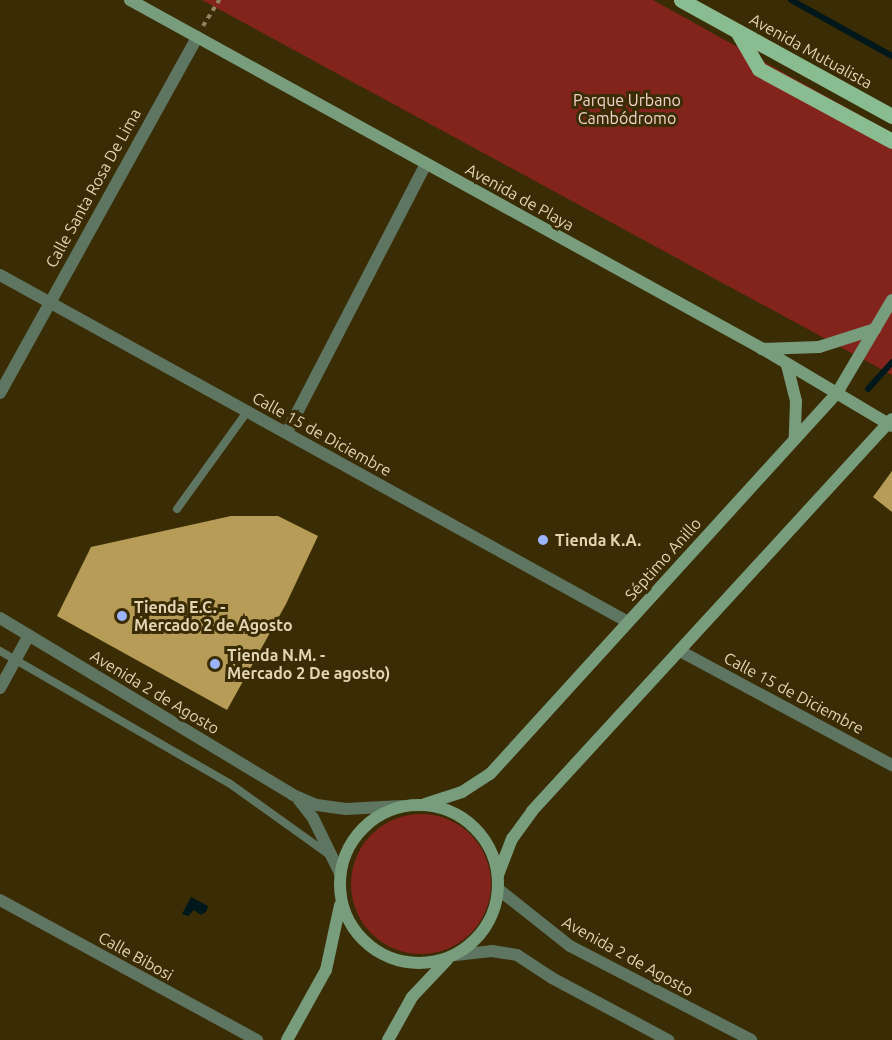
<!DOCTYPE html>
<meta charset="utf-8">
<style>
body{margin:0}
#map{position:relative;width:892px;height:1040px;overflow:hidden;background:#3a2c05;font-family:Ubuntu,sans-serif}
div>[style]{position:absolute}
.green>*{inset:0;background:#82241c}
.round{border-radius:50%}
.water>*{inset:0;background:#00181b}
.stream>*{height:6px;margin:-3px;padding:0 3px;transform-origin:3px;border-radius:3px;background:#00181b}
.building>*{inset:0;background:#b79c57}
.path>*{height:4px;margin-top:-2px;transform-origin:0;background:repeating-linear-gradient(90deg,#91835f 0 4.5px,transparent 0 9px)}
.service>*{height:8px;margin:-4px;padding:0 4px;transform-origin:4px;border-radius:4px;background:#5d7561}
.minor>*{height:12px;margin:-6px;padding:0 6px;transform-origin:6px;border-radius:6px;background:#5d7561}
.tertiary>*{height:12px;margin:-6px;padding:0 6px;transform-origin:6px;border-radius:6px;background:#5d7561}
.secondary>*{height:12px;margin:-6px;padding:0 6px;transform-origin:6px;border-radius:6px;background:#779d7c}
.secondary>.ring{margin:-6px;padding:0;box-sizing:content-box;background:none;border:12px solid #779d7c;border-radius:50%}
.primary>*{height:15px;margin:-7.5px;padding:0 7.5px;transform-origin:7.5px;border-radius:7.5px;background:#8abc91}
.dots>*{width:16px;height:16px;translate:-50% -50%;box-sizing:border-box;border:3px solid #3a2c05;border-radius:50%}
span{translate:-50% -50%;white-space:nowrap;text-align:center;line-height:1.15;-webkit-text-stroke:6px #3a2c05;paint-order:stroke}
.street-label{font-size:16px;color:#e3d5b3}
.park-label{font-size:16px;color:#f4d3cd}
.poi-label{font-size:16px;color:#e3d5b3;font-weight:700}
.left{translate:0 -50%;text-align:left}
</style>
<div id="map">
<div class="green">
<div style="clip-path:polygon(202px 0,653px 0,892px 133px,892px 375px)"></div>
<div class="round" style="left:351px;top:814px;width:140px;height:140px"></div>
</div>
<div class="water">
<div style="clip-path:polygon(191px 897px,208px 906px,206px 912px,201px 915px,194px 910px,188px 916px,182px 914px)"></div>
</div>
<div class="stream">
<div style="left:791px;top:0;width:115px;rotate:29deg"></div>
<div style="left:868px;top:389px;width:36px;rotate:-48deg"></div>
</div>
<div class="building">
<div style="clip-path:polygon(892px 471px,892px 512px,873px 497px)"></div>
<div style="clip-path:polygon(231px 516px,278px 516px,318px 536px,286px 604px,227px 710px,57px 616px,91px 547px)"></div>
</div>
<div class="path">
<div style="left:203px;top:26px;width:31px;rotate:-58deg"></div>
</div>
<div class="service">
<div style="left:177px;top:509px;width:120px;rotate:-54.2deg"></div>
<div style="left:0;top:651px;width:264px;rotate:30deg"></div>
<div style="left:229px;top:783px;width:122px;rotate:35.6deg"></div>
</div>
<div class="minor">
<div style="left:0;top:275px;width:717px;rotate:28.92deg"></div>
<div style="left:0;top:393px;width:407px;rotate:-61deg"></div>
<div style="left:287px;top:432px;width:302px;rotate:-62.6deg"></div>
<div style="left:680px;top:651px;width:241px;rotate:28.3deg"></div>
<div style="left:0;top:688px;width:60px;rotate:-61.3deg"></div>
<div style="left:0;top:900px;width:293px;rotate:28.6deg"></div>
</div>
<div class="tertiary">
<div style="left:0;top:618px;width:342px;rotate:31.1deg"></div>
<div style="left:293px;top:795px;width:26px;rotate:23deg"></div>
<div style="left:317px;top:805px;width:29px;rotate:8deg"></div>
<div style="left:346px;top:809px;width:56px;rotate:-3.1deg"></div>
<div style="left:299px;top:800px;width:23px;rotate:52deg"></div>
<div style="left:313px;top:818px;width:61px;rotate:63.9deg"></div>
<div style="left:498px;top:889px;width:92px;rotate:38.4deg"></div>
<div style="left:570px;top:946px;width:204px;rotate:27.4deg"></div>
<div style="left:455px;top:955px;width:37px;rotate:-6deg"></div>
<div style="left:492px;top:951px;width:25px;rotate:9deg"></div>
<div style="left:517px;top:955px;width:42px;rotate:33.3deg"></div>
<div style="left:552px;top:978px;width:132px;rotate:28.1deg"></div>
</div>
<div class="secondary">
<div style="left:130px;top:0;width:721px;rotate:28.88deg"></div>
<div style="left:761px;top:348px;width:152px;rotate:30.8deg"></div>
<div style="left:762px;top:349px;width:57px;rotate:-2deg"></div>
<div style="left:819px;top:347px;width:59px;rotate:-17.8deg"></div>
<div style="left:787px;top:365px;width:37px;rotate:76deg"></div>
<div style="left:796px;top:401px;width:38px;rotate:92deg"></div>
<div style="left:425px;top:804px;width:39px;rotate:-18deg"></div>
<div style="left:462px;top:792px;width:33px;rotate:-33deg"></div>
<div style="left:490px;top:774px;width:515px;rotate:-47.67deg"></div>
<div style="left:837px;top:393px;width:108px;rotate:-59.4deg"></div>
<div class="ring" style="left:340px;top:805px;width:146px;height:146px"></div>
<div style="left:498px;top:875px;width:39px;rotate:-69deg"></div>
<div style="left:512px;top:839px;width:34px;rotate:-54deg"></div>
<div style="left:532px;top:811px;width:532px;rotate:-47.44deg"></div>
<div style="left:287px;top:1040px;width:80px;rotate:-60.9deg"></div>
<div style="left:326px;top:970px;width:66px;rotate:-77.8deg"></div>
<div style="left:388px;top:1040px;width:49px;rotate:-60.8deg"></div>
<div style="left:412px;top:997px;width:51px;rotate:-46.6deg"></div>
</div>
<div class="primary">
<div style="left:681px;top:0;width:241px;rotate:28.8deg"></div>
<div style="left:737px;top:31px;width:44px;rotate:59.9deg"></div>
<div style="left:759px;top:69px;width:151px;rotate:28.4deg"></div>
</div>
<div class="dots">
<div style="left:543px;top:540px;background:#9ab5fd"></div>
<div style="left:122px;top:616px;background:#9ab5fd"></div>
<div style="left:215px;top:664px;background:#9ab5fd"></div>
</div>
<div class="street-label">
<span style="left:811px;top:51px;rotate:29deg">Avenida Mutualista</span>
<span style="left:93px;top:188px;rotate:-61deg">Calle Santa Rosa De Lima</span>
<span style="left:520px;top:197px;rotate:29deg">Avenida de Playa</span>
<span style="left:322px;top:434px;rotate:29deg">Calle 15 de Diciembre</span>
<span style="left:663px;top:559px;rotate:-48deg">Séptimo Anillo</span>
<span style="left:155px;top:692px;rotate:31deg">Avenida 2 de Agosto</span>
<span style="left:794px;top:693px;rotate:28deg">Calle 15 de Diciembre</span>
<span style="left:136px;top:956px;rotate:29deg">Calle Bibosi</span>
<span style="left:628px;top:956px;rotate:29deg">Avenida 2 de Agosto</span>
</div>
<div class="park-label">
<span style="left:627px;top:109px">Parque Urbano<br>Cambódromo</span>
</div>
<div class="poi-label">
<span class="left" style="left:555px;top:540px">Tienda K.A.</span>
<span class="left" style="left:134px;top:616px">Tienda E.C. -<br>Mercado 2 de Agosto</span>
<span class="left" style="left:227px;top:664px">Tienda N.M. -<br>Mercado 2 De agosto)</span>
</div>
</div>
